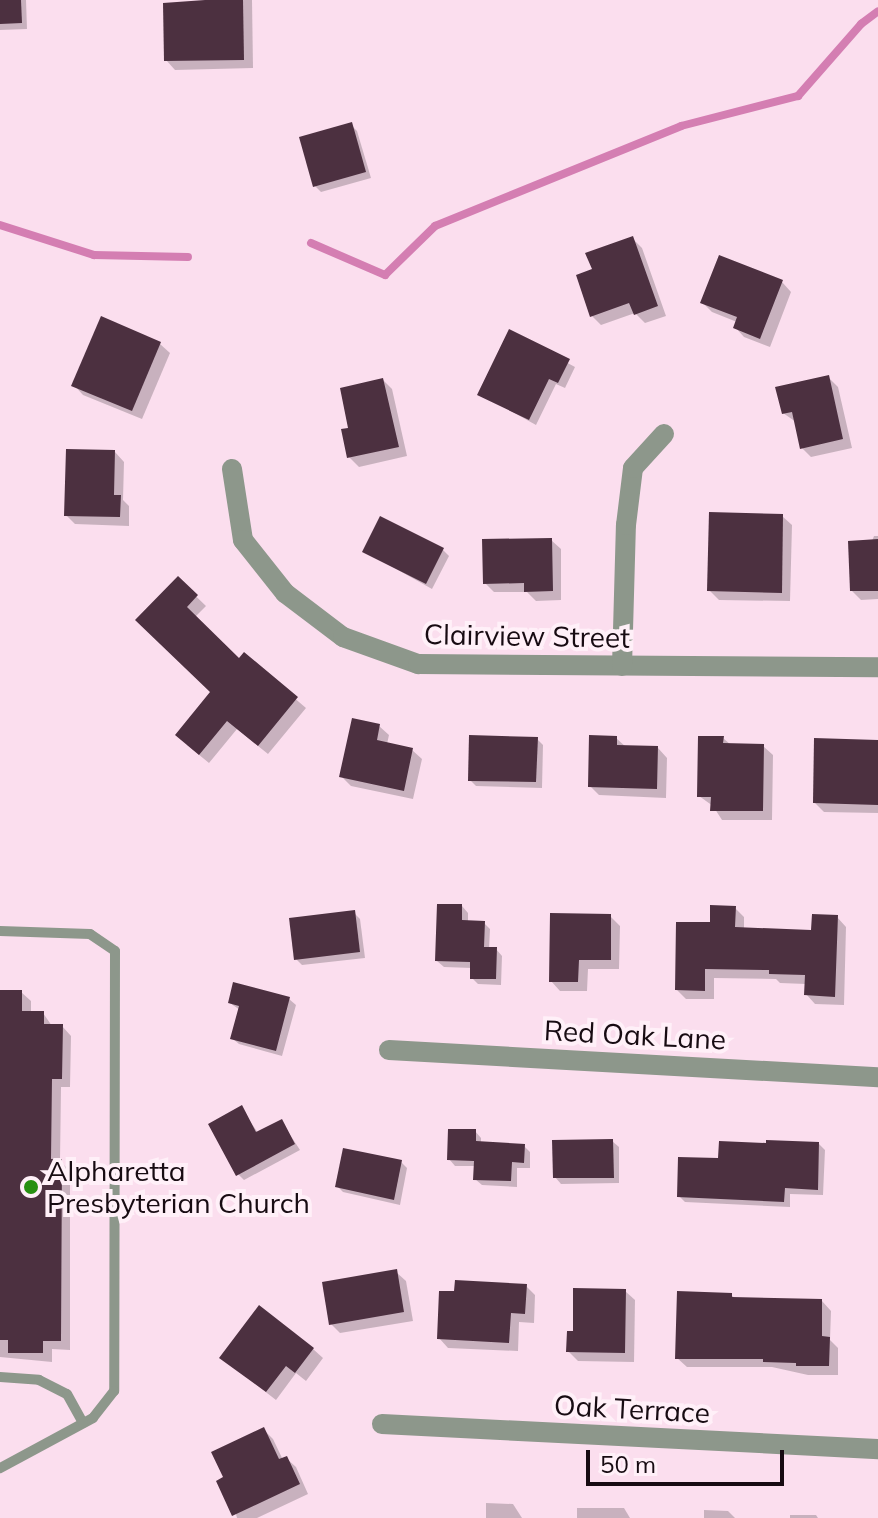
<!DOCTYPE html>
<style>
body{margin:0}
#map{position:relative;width:878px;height:1518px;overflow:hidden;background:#fbdeee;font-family:Mulish,sans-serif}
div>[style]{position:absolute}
.shadow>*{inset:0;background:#0003}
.stream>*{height:8px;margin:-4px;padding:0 4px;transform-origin:4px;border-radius:4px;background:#d47eb2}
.building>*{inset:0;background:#4c3040}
.lane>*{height:10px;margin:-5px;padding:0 5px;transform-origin:5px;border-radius:5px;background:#8d978b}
.street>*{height:20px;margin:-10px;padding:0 10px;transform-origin:10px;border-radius:10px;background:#8d978b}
.dots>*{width:22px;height:22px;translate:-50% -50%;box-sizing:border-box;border:4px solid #fff0f8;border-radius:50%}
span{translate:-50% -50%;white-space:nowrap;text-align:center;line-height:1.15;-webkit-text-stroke:8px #fff0f8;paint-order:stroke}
.street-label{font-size:28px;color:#170b12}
.poi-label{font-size:28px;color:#170b12}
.left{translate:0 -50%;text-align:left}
.scale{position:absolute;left:586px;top:1450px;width:198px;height:36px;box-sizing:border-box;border:4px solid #170b12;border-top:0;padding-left:10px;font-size:24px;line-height:28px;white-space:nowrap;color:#170b12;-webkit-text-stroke:6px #fff0f8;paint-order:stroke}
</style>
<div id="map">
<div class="shadow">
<div style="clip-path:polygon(0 0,26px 0,27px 29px,0 30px)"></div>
<div style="clip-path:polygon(207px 0,252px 0,253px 68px,175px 70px,166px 60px)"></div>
<div style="clip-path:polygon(351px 125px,357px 131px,371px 178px,321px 192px,315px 186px)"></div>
<div style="clip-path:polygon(632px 238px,642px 248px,666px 316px,645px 323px,635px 313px,601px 325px,592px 316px,594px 271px)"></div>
<div style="clip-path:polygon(782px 282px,791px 292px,770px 347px,744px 337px,735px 327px,737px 322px,712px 312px,703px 303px)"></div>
<div style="clip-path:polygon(102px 319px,160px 344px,170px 353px,142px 419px,83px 395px,74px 385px)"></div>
<div style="clip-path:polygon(510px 332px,575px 367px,565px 388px,556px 384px,536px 425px,480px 394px)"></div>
<div style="clip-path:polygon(828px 377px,838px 387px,852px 448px,811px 457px,802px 448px,796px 422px,783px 413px)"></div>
<div style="clip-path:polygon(383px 380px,392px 389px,407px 456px,359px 467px,349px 457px,351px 429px)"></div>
<div style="clip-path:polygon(115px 452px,124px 462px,123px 500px,129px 506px,129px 526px,75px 524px,66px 515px)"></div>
<div style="clip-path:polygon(782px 516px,792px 525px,790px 601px,719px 600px,709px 590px)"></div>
<div style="clip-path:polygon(874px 536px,878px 536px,878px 599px,861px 600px,852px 591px)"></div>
<div style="clip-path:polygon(551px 540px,561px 549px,561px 600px,536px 601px,527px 592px,494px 592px,485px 583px)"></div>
<div style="clip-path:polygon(443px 550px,449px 556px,432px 589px,364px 551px)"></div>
<div style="clip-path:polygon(178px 579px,206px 606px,195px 617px,239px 661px,244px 655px,306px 708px,268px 754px,237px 729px,209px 763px,187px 745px,213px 692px)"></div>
<div style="clip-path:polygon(379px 726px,389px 735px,387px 744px,412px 750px,422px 759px,413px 799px,351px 786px,341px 776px)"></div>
<div style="clip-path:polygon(616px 738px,626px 747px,658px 748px,667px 758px,666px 798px,599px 795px,590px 786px)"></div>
<div style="clip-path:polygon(723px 738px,731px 745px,763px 746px,773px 755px,772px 820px,722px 820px,713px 806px,699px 796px)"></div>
<div style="clip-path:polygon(537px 739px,543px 745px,542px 788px,476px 786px,470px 780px)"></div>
<div style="clip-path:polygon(878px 742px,878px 813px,824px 812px,815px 803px)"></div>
<div style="clip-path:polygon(462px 906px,468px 913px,468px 922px,484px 923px,490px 929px,489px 949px,496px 949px,502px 956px,501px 985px,478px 984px,472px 978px,472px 968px,444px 967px,437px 961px)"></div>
<div style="clip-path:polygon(735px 908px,744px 917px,744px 930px,813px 932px,837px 917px,846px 927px,844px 1005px,815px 1004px,806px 994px,806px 984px,780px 983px,776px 979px,714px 978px,714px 999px,686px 999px,677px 990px,712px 924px)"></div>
<div style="clip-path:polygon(354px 913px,360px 919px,365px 958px,302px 965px,296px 959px)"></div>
<div style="clip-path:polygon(610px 916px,620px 926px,619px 969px,588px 969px,587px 991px,560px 991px,551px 981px)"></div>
<div style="clip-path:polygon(0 992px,21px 992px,31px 1001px,31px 1013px,43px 1013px,52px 1026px,62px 1026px,71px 1036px,70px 1087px,61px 1087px,60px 1161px,70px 1171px,70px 1350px,52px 1349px,52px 1362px,0 1357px)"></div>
<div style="clip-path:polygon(289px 999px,296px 1005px,282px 1056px,239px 1044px,232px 1038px,240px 1010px,230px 1003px)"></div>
<div style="clip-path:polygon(241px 1108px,258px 1133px,281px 1121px,300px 1150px,244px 1180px,238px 1174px)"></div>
<div style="clip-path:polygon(475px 1131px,481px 1138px,481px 1144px,524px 1146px,530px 1152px,530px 1168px,517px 1168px,517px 1187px,482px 1185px,475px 1179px,476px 1166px,455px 1166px,449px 1159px)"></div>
<div style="clip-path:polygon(612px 1141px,619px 1147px,619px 1183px,561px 1184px,555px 1177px)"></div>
<div style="clip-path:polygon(819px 1144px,825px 1150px,823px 1195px,790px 1194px,790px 1207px,685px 1202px,679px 1196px,720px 1160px)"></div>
<div style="clip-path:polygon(401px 1162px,407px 1168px,400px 1205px,343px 1192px,337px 1186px)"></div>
<div style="clip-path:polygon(396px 1272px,406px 1281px,413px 1321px,340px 1333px,331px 1324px)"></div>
<div style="clip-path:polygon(526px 1286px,535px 1295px,534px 1323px,519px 1322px,518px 1351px,448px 1348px,439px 1338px)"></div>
<div style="clip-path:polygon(625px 1291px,635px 1300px,634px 1362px,578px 1361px,568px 1351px)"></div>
<div style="clip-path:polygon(731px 1295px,736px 1299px,822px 1301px,831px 1311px,830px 1340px,838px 1348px,838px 1375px,808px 1375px,772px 1367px,687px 1367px,677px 1358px)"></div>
<div style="clip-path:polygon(313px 1349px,323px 1358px,306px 1381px,296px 1373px,276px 1400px,222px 1358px)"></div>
<div style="clip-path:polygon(263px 1429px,273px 1439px,283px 1460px,286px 1458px,296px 1467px,308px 1494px,257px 1518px,237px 1518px,226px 1478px)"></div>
<div style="clip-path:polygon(486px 1503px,513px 1504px,522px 1518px,486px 1518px)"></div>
<div style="clip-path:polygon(577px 1508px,624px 1508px,630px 1518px,577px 1518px)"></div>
<div style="clip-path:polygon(704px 1510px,728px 1511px,735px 1518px,704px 1518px)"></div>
<div style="clip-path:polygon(790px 1515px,816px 1515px,818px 1518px,790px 1518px)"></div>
</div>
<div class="stream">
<div style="left:0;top:225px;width:99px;rotate:17.7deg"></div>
<div style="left:94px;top:255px;width:94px;rotate:1.2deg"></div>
<div style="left:311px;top:243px;width:81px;rotate:23.4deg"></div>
<div style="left:385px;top:275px;width:70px;rotate:-44.4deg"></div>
<div style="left:435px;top:226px;width:266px;rotate:-22.1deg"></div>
<div style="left:681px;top:126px;width:121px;rotate:-14.4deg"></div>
<div style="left:798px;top:96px;width:96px;rotate:-48.8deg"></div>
<div style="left:861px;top:24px;width:21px;rotate:-37deg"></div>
</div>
<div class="building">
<div style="clip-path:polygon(0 0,21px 0,22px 23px,0 24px)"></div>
<div style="clip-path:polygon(205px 0,243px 0,244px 60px,164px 61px,163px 3px)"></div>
<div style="clip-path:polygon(352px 122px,366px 172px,313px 187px,299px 137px)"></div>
<div style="clip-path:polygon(633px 236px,658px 306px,634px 315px,629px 303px,590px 317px,576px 275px,592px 269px,585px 253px)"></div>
<div style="clip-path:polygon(719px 255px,783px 280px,760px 339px,733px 328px,737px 317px,700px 303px)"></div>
<div style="clip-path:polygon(101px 316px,161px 342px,132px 411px,71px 386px)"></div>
<div style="clip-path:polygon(509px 329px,570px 359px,558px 383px,549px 379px,529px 420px,477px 395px)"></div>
<div style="clip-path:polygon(829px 375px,843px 439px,800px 449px,792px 412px,782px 414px,775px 387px)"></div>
<div style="clip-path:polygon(383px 378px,399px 447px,347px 458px,341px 429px,348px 428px,340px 388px)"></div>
<div style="clip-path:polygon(66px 449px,115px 450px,114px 495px,121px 495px,120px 517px,64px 516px)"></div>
<div style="clip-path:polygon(709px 512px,783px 514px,782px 593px,707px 591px)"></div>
<div style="clip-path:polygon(380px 516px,444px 548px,426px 584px,362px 552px)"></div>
<div style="clip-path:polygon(552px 538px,553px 591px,524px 592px,524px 583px,483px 584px,482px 539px)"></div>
<div style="clip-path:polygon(878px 539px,878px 591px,850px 591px,848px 541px)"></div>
<div style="clip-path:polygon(178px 576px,198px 595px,187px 607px,239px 658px,244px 652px,298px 697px,258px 746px,227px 721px,199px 755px,175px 735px,210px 692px,135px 620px)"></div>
<div style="clip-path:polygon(352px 718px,380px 724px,377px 740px,413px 748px,404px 791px,339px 777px)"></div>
<div style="clip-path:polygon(469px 735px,538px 737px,536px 782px,468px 781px)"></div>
<div style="clip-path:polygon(589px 735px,617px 736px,617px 745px,658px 746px,657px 789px,588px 787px)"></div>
<div style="clip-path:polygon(698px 736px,724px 736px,723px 743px,764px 744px,763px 811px,710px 811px,711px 797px,697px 797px)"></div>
<div style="clip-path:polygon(814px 738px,878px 740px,878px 805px,813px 803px)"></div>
<div style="clip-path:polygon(437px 904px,462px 904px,462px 920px,485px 921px,484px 947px,497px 947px,496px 979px,470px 979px,470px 962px,435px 961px)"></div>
<div style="clip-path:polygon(710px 905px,736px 906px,735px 927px,811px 930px,812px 914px,838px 915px,835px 997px,804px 995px,805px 975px,769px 974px,769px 970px,705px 969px,705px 991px,675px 990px,676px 922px,710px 922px)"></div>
<div style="clip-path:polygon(355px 910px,360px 952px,294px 960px,289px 918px)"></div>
<div style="clip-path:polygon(550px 913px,611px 914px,611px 960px,579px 960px,578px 982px,549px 982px)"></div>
<div style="clip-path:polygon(233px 982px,290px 997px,276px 1051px,230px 1039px,239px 1006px,228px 1003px)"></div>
<div style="clip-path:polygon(0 990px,22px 990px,22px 1011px,44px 1011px,44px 1024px,63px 1024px,62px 1079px,52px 1079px,51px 1159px,62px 1159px,61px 1341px,43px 1341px,43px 1353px,8px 1353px,8px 1340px,0 1340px)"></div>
<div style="clip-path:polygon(242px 1105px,256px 1132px,282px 1119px,295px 1144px,236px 1176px,208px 1124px)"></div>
<div style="clip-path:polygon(448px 1129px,476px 1129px,476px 1141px,525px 1144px,524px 1163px,512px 1162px,511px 1181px,473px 1180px,474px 1161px,447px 1160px)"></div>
<div style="clip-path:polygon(613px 1139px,614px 1178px,553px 1178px,552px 1140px)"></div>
<div style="clip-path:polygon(766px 1140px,819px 1142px,818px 1190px,785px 1188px,784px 1202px,677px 1197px,678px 1157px,718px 1158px,719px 1141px,766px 1143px)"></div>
<div style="clip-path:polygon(343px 1148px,402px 1160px,394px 1200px,335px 1187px)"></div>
<div style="clip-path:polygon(397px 1269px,404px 1312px,329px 1325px,322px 1282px)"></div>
<div style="clip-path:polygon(455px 1280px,527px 1284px,525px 1314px,511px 1313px,509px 1343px,437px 1339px,439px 1291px,454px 1291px)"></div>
<div style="clip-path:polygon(573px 1288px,626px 1289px,625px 1353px,566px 1352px,567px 1331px,573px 1331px)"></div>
<div style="clip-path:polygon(677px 1291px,732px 1293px,732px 1297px,822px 1299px,822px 1336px,830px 1337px,829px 1366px,796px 1366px,796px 1363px,763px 1362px,763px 1359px,675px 1359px)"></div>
<div style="clip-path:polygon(259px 1305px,314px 1348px,295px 1373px,286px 1366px,266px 1392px,219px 1358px)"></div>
<div style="clip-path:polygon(264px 1427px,279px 1459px,287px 1456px,300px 1484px,232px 1516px,216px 1481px,223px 1477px,211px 1452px)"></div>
</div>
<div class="lane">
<div style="left:0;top:931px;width:90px;rotate:1.9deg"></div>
<div style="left:90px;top:934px;width:30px;rotate:34deg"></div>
<div style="left:115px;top:951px;width:440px;rotate:90.1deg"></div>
<div style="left:114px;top:1391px;width:34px;rotate:128deg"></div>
<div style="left:93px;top:1418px;width:106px;rotate:151.7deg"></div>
<div style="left:0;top:1377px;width:39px;rotate:4deg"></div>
<div style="left:39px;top:1380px;width:31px;rotate:27deg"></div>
<div style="left:67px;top:1394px;width:33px;rotate:61deg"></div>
</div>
<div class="street">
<div style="left:232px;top:469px;width:72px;rotate:81.2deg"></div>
<div style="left:243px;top:540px;width:68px;rotate:51.6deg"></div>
<div style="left:285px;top:593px;width:73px;rotate:37.2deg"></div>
<div style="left:343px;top:637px;width:80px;rotate:19.8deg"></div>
<div style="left:418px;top:664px;width:460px;rotate:0.4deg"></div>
<div style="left:622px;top:666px;width:141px;rotate:-88.4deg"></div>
<div style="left:626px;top:525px;width:57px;rotate:-83deg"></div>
<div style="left:633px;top:468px;width:46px;rotate:-47.6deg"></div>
<div style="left:389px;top:1050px;width:490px;rotate:3.2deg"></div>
<div style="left:382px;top:1424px;width:497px;rotate:2.9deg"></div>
</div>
<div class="dots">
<div style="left:31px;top:1187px;background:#289012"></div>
</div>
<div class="street-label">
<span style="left:527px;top:636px;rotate:1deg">Clairview Street</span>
<span style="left:635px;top:1035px;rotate:3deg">Red Oak Lane</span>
<span style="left:632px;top:1409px;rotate:3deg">Oak Terrace</span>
</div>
<div class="poi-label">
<span class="left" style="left:47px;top:1187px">Alpharetta<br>Presbyterian Church</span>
</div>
<div class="scale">50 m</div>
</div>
